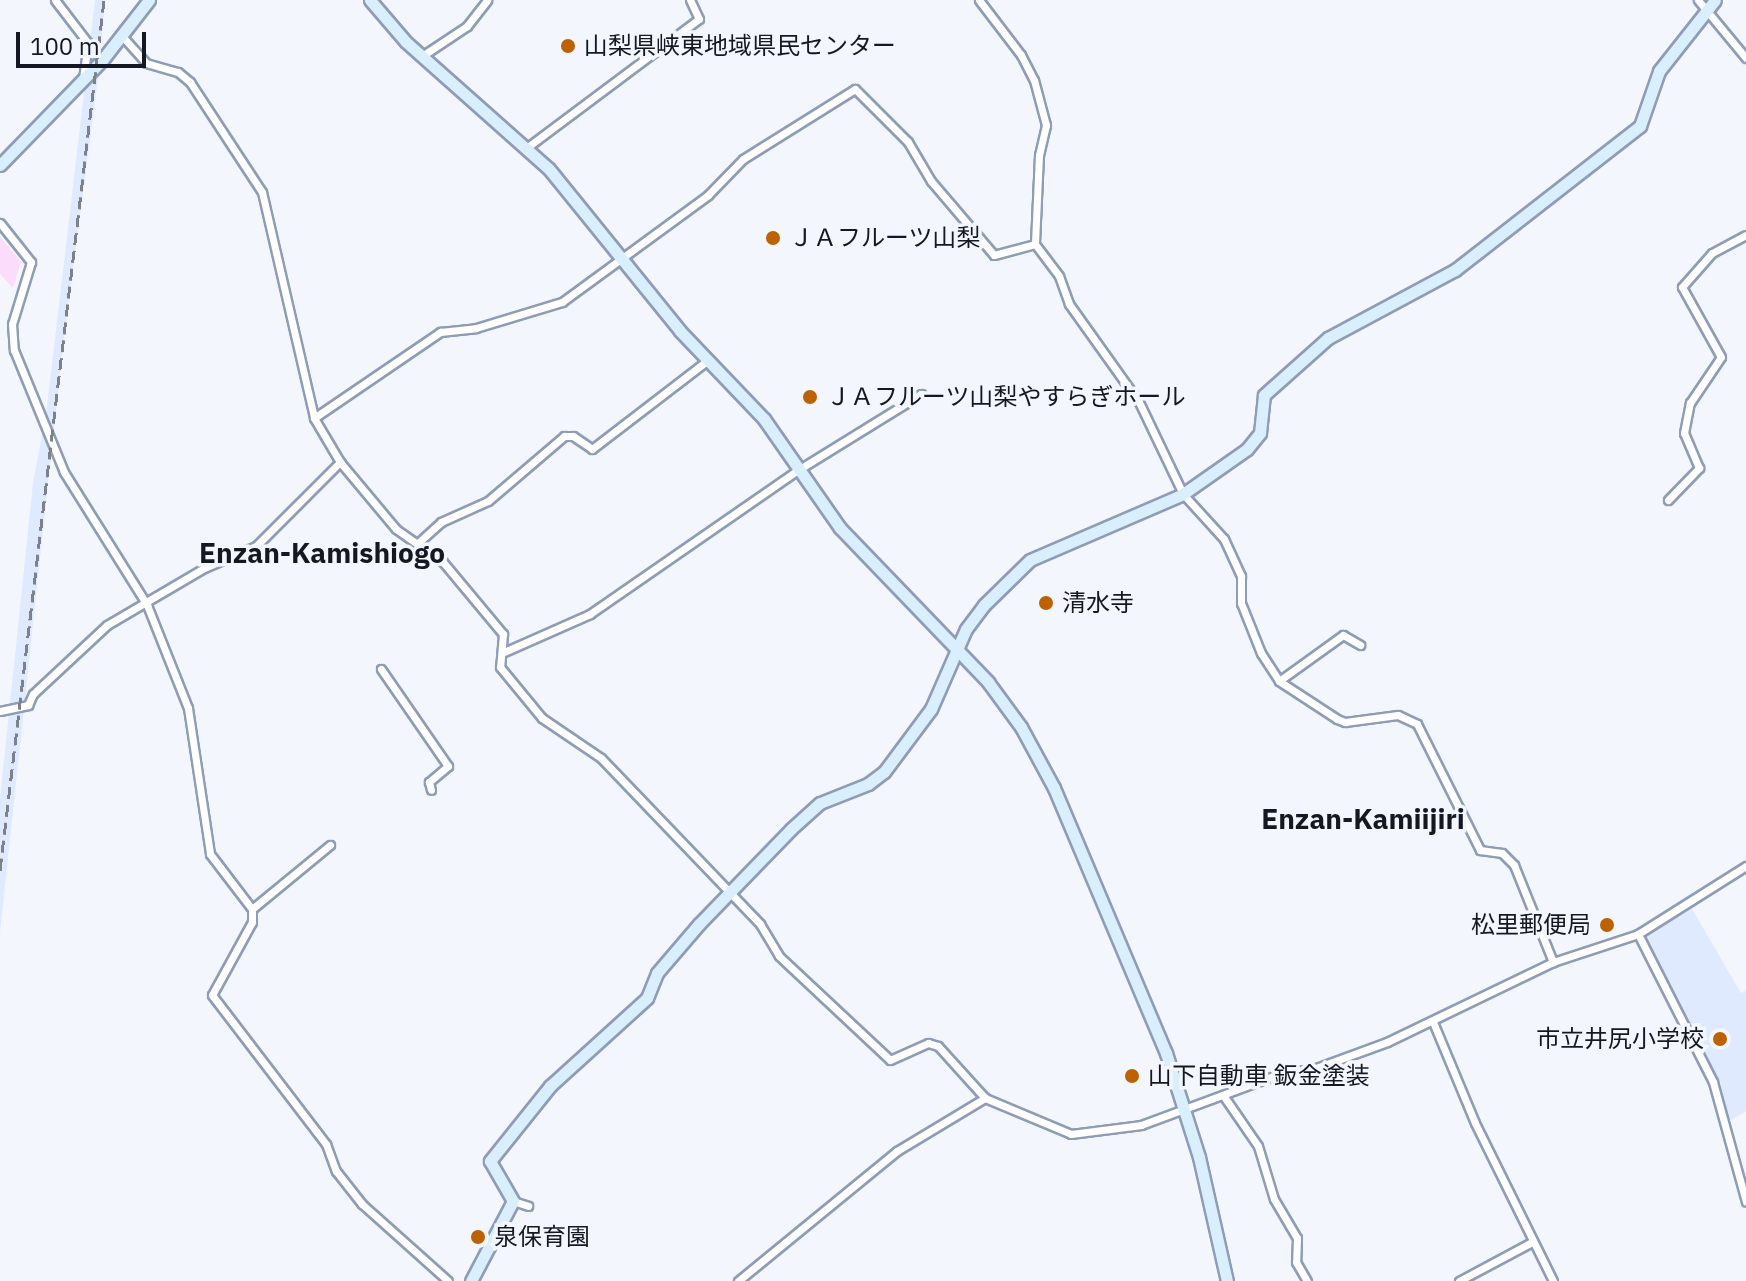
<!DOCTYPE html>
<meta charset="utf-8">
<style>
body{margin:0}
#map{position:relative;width:1746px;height:1281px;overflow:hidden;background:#f3f6fc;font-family:"IBM Plex Sans","Noto Sans JP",sans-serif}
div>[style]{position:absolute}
.built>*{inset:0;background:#dfe9ff}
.green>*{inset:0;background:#fcdcfb}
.roads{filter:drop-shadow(2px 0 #8f9cb7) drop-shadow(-2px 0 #8f9cb7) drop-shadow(0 2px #8f9cb7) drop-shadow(0 -2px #8f9cb7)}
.street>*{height:7px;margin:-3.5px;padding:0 3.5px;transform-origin:3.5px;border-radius:3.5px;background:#fff}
.secondary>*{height:11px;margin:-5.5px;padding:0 5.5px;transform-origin:5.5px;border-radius:5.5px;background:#d9effd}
.rail>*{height:3px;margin-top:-1.5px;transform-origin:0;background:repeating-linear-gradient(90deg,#7d8189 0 12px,transparent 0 18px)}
.dots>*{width:22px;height:22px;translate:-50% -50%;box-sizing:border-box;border:4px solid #f3f6fc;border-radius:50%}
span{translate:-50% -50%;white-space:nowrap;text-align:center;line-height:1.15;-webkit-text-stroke:7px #f3f6fc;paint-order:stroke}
.poi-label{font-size:24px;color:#131822}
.left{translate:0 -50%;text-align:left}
.right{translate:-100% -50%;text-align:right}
.quarter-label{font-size:28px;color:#131822;font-weight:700}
.scale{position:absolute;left:16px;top:32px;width:130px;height:36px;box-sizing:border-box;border:4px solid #131822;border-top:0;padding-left:10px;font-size:24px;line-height:28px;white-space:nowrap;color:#131822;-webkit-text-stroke:6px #f3f6fc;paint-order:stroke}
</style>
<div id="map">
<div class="built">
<div style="clip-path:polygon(95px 0,105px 0,99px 71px,63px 344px,0 932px,0 799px,33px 483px,46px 415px)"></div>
<div style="clip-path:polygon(1692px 909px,1741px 993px,1746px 991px,1746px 1111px,1728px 1122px,1717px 1085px,1643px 937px)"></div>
</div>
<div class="green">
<div style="clip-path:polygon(0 237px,21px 262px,13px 288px,0 274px)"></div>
</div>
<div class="roads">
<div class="street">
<div style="left:55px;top:0;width:54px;rotate:52.5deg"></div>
<div style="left:88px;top:43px;width:35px;rotate:98deg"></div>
<div style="left:979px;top:0;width:69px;rotate:52.6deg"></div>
<div style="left:1021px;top:55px;width:28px;rotate:63deg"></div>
<div style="left:1034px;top:80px;width:47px;rotate:75.1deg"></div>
<div style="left:1046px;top:125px;width:31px;rotate:103deg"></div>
<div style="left:1039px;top:155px;width:89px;rotate:92.6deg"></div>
<div style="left:1035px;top:244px;width:40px;rotate:53deg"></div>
<div style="left:1059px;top:276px;width:30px;rotate:70deg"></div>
<div style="left:1069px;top:304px;width:120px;rotate:54.5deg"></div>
<div style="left:1139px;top:402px;width:102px;rotate:64.4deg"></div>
<div style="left:1183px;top:494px;width:61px;rotate:47.7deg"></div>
<div style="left:1224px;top:539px;width:41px;rotate:65.3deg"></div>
<div style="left:1241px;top:576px;width:27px;rotate:90deg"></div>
<div style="left:1241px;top:603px;width:54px;rotate:68.2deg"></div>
<div style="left:1261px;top:653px;width:33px;rotate:57deg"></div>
<div style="left:1279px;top:681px;width:69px;rotate:33.2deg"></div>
<div style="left:1337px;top:719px;width:9px;rotate:21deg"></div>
<div style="left:1345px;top:722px;width:53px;rotate:-7.5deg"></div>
<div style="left:1398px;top:715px;width:21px;rotate:25deg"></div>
<div style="left:1417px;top:724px;width:141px;rotate:63.4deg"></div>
<div style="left:1480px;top:850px;width:22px;rotate:8deg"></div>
<div style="left:1502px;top:853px;width:17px;rotate:45deg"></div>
<div style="left:1514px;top:865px;width:105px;rotate:68.1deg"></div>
<div style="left:1698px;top:0;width:75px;rotate:50.4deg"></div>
<div style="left:122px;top:36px;width:36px;rotate:48deg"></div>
<div style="left:146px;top:63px;width:33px;rotate:16deg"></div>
<div style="left:178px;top:72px;width:16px;rotate:40deg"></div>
<div style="left:190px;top:82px;width:131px;rotate:56.8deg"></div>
<div style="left:262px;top:192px;width:232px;rotate:77deg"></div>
<div style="left:314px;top:418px;width:51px;rotate:59.4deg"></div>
<div style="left:340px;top:462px;width:87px;rotate:50.1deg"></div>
<div style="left:396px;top:529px;width:57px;rotate:35.1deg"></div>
<div style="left:443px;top:562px;width:94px;rotate:50.2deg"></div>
<div style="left:503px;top:634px;width:33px;rotate:95deg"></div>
<div style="left:500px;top:667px;width:66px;rotate:50.5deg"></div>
<div style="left:542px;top:718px;width:71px;rotate:34.1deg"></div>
<div style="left:601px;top:758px;width:230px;rotate:46.2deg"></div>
<div style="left:760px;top:924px;width:37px;rotate:59deg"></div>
<div style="left:779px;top:956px;width:152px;rotate:43.1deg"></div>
<div style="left:890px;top:1060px;width:42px;rotate:-24.1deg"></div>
<div style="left:928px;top:1043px;width:10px;rotate:17deg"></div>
<div style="left:938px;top:1046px;width:70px;rotate:47.9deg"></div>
<div style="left:985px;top:1098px;width:93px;rotate:22.7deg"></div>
<div style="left:1071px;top:1134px;width:71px;rotate:-7.3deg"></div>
<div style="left:1141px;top:1125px;width:147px;rotate:-20.3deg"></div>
<div style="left:1279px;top:1074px;width:37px;rotate:-9deg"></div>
<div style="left:1316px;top:1068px;width:76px;rotate:-20.1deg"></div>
<div style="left:1387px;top:1042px;width:184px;rotate:-25.7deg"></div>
<div style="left:1553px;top:962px;width:89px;rotate:-18.2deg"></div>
<div style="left:1638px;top:934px;width:128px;rotate:-32.2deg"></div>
<div style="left:422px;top:56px;width:54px;rotate:-33.7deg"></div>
<div style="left:467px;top:26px;width:33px;rotate:-52deg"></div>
<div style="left:529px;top:146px;width:212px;rotate:-36.8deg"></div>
<div style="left:699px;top:19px;width:21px;rotate:-115deg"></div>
<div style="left:0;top:223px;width:50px;rotate:51.5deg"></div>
<div style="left:31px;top:262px;width:65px;rotate:107deg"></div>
<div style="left:12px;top:324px;width:26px;rotate:86deg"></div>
<div style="left:14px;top:350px;width:132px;rotate:67.7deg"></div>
<div style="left:64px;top:472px;width:157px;rotate:58deg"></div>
<div style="left:147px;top:605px;width:111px;rotate:68.3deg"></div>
<div style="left:188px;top:708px;width:148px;rotate:81.4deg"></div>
<div style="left:210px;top:854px;width:69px;rotate:52.6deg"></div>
<div style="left:252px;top:909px;width:13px;rotate:90deg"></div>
<div style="left:252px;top:922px;width:83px;rotate:118.7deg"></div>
<div style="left:212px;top:995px;width:188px;rotate:52.6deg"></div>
<div style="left:326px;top:1144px;width:29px;rotate:70deg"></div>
<div style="left:336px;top:1171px;width:42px;rotate:51.8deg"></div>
<div style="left:362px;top:1204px;width:115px;rotate:41.8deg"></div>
<div style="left:314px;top:418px;width:153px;rotate:-34.3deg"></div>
<div style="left:440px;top:332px;width:36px;rotate:-6deg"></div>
<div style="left:476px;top:328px;width:90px;rotate:-16.8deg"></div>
<div style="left:562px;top:302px;width:181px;rotate:-36.2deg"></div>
<div style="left:708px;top:195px;width:50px;rotate:-45.8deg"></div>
<div style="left:743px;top:159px;width:132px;rotate:-32deg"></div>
<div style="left:855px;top:89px;width:75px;rotate:45deg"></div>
<div style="left:908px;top:142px;width:45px;rotate:59.5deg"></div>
<div style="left:931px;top:181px;width:97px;rotate:49.6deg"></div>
<div style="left:994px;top:255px;width:42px;rotate:-15deg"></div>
<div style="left:1668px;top:500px;width:45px;rotate:-45.9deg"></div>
<div style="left:1699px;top:468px;width:38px;rotate:-113deg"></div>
<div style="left:1684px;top:433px;width:31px;rotate:-79deg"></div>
<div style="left:1690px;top:403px;width:55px;rotate:-56deg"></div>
<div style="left:1721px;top:357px;width:80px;rotate:-119.1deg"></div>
<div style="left:1682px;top:287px;width:45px;rotate:-48.6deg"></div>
<div style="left:1712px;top:253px;width:38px;rotate:-28deg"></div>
<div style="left:419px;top:542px;width:30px;rotate:-42deg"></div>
<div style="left:441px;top:522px;width:51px;rotate:-24.1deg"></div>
<div style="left:488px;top:501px;width:100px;rotate:-40.5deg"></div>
<div style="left:564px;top:436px;width:9px"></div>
<div style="left:573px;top:436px;width:23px;rotate:34deg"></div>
<div style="left:592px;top:449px;width:146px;rotate:-37.5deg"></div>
<div style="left:504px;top:652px;width:94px;rotate:-23.8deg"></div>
<div style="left:590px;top:614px;width:253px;rotate:-34.7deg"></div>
<div style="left:798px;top:470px;width:145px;rotate:-31.7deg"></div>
<div style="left:381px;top:669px;width:118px;rotate:55.4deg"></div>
<div style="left:448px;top:766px;width:25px;rotate:140deg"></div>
<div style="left:429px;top:782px;width:8px;rotate:76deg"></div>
<div style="left:1279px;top:681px;width:79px;rotate:-35.7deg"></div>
<div style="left:1343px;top:635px;width:20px;rotate:30deg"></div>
<div style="left:0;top:711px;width:29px;rotate:-12deg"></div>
<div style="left:28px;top:705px;width:12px;rotate:-66deg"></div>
<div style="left:33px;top:694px;width:101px;rotate:-43deg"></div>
<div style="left:107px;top:625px;width:113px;rotate:-30.4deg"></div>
<div style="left:204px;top:568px;width:56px;rotate:-22.9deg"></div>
<div style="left:256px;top:546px;width:119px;rotate:-45deg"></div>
<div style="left:252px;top:909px;width:101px;rotate:-39.4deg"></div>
<div style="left:1638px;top:934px;width:166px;rotate:63.1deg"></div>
<div style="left:1713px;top:1082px;width:124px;rotate:74.6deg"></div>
<div style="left:1433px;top:1022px;width:109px;rotate:67.4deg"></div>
<div style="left:1475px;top:1123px;width:176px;rotate:63.7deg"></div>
<div style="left:1225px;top:1098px;width:58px;rotate:55.5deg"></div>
<div style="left:1258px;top:1146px;width:55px;rotate:73.2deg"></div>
<div style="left:1274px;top:1199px;width:45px;rotate:59.5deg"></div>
<div style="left:1297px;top:1238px;width:24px;rotate:92deg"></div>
<div style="left:1296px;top:1262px;width:22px;rotate:60deg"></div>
<div style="left:513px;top:1201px;width:16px;rotate:18deg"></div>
<div style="left:738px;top:1281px;width:205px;rotate:-39.3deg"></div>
<div style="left:897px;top:1151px;width:103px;rotate:-31.1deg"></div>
<div style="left:1459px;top:1281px;width:83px;rotate:-28.1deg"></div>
</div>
<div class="secondary">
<div style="left:370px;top:0;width:55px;rotate:49.4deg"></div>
<div style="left:406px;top:42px;width:191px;rotate:41.6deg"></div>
<div style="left:549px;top:169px;width:208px;rotate:51deg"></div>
<div style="left:680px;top:331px;width:122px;rotate:46.3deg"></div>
<div style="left:764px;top:419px;width:133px;rotate:55.1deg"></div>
<div style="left:840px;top:528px;width:214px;rotate:46.1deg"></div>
<div style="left:988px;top:682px;width:56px;rotate:53.7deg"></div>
<div style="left:1021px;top:727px;width:69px;rotate:61.6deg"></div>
<div style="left:1054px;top:788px;width:288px;rotate:67.1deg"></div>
<div style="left:1166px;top:1053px;width:109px;rotate:72.4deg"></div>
<div style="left:1199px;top:1157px;width:127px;rotate:77.3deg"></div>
<div style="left:0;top:165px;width:148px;rotate:-45.8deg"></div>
<div style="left:103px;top:59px;width:75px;rotate:-52.1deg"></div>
<div style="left:471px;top:1281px;width:90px;rotate:-62.3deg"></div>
<div style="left:513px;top:1201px;width:46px;rotate:-119.9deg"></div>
<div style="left:490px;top:1161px;width:96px;rotate:-51.3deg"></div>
<div style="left:550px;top:1086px;width:131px;rotate:-42.2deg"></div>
<div style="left:647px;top:998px;width:27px;rotate:-68deg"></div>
<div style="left:657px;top:973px;width:65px;rotate:-49.4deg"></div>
<div style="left:699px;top:924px;width:132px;rotate:-45.9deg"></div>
<div style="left:791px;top:829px;width:39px;rotate:-42deg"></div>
<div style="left:820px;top:803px;width:52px;rotate:-21.6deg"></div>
<div style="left:868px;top:784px;width:20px;rotate:-37deg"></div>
<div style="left:884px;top:772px;width:79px;rotate:-53.3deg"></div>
<div style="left:931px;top:709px;width:87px;rotate:-66.4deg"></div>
<div style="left:966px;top:629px;width:30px;rotate:-53deg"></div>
<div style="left:984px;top:605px;width:64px;rotate:-44.4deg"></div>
<div style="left:1030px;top:560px;width:167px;rotate:-23.3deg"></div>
<div style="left:1183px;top:494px;width:78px;rotate:-35.1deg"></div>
<div style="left:1247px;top:449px;width:21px;rotate:-51deg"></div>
<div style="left:1260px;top:433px;width:38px;rotate:-84deg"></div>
<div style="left:1264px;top:395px;width:86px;rotate:-41.7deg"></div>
<div style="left:1328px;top:338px;width:144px;rotate:-28.2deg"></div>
<div style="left:1455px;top:270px;width:234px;rotate:-37.9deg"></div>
<div style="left:1640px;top:126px;width:58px;rotate:-70.9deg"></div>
<div style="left:1659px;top:71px;width:90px;rotate:-51.7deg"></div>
</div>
</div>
<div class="rail">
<div style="left:0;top:870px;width:876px;rotate:-83.18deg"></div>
</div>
<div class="dots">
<div style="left:568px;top:46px;background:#bc6202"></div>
<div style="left:773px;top:238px;background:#bc6202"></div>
<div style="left:810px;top:397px;background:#bc6202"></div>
<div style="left:1046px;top:603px;background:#bc6202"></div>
<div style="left:1607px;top:925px;background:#bc6202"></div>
<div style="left:1720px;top:1039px;background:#bc6202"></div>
<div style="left:1132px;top:1076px;background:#bc6202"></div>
<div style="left:478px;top:1237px;background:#bc6202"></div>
</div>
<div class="poi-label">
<span class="left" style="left:584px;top:46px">山梨県峡東地域県民センター</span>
<span class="left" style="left:789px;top:238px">ＪＡフルーツ山梨</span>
<span class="left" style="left:826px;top:397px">ＪＡフルーツ山梨やすらぎホール</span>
<span class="left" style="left:1062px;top:603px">清水寺</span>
<span class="right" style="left:1591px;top:925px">松里郵便局</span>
<span class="right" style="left:1704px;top:1039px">市立井尻小学校</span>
<span class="left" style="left:1148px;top:1076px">山下自動車 鈑金塗装</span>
<span class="left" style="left:494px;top:1237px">泉保育園</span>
</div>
<div class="quarter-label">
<span style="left:322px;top:553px">Enzan-Kamishiogo</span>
<span style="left:1363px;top:819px">Enzan-Kamiijiri</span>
</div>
<div class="scale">100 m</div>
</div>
